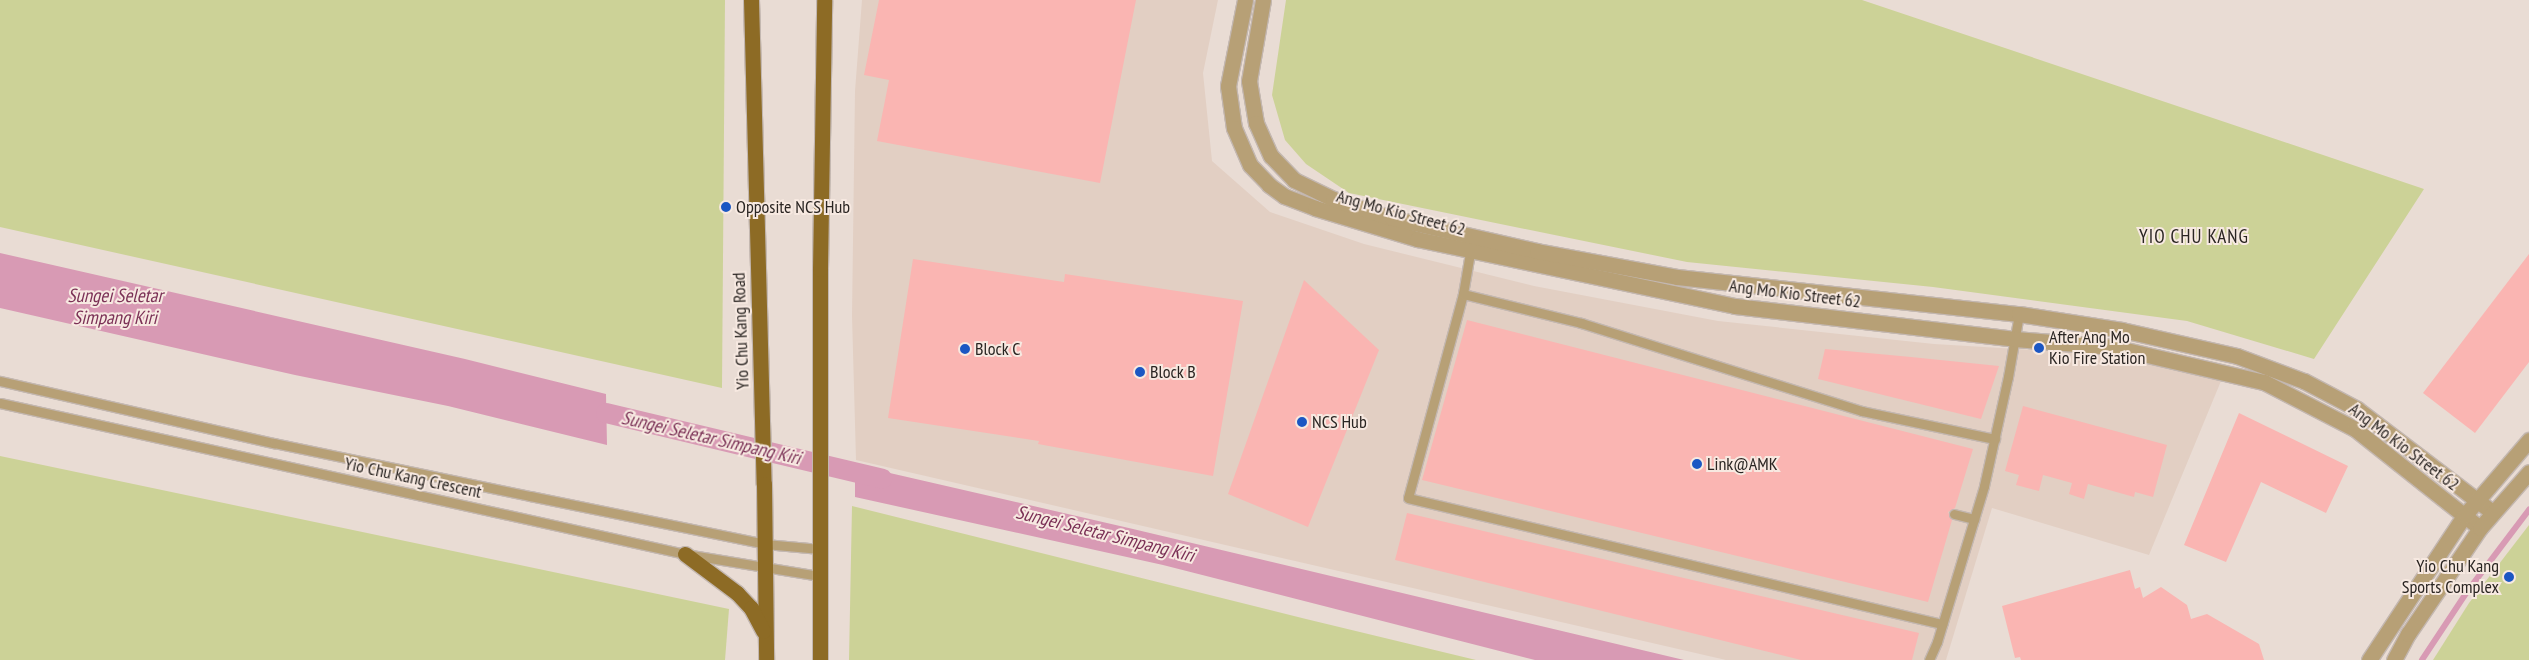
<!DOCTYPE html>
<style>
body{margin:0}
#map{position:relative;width:2529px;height:660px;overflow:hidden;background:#e9dcd4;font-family:"PT Sans Narrow",sans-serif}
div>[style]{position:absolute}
.built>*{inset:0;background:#e2cfc3}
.green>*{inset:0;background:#ccd297}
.water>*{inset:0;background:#d89ab4}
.stream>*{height:5.5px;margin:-2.75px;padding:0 2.75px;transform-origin:2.75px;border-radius:2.75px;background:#d89ab4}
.canal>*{height:20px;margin:-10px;padding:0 10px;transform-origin:10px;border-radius:10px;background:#d89ab4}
.building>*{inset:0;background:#fab5b2}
.roads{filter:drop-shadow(1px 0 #c3b7b0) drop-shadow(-1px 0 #c3b7b0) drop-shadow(0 1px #c3b7b0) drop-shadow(0 -1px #c3b7b0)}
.service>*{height:9px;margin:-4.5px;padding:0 4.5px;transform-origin:4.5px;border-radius:4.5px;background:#b7a076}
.tertiary>*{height:15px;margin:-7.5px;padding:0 7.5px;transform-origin:7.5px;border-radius:7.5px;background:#b7a076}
.primary>*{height:15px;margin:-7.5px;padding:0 7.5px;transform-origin:7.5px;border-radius:7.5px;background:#8d6b25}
.dots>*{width:14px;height:14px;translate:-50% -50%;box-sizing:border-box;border:2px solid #f7e9e1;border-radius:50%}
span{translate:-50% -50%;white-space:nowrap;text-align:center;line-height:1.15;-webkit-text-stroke:4px #f7e9e1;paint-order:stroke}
.poi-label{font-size:18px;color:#2a2522}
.left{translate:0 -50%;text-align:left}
.right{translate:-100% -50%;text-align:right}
.street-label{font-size:18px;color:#2a2522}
.neighbourhood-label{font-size:19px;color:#2a2522;letter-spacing:1px}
.water-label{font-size:19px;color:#7b3156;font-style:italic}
</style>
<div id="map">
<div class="built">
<div style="clip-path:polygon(862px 0,1218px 0,1203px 73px,1212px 161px,1270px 212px,1364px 244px,1534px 286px,1718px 321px,1934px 344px,2114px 355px,2221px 381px,2149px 555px,1992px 508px,1946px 660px,1726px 660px,856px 460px,852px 316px,855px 91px)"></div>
</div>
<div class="green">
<div style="clip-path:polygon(0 0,725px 0,722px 388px,0 227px)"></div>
<div style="clip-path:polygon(1286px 0,1862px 0,2424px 189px,2314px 359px,2187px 321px,1933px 287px,1687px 262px,1349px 193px,1306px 164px,1285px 140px,1272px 95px)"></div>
<div style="clip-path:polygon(0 456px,729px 609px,725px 660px,0 660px)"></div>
<div style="clip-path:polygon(852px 506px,1306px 619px,1476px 660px,849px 660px)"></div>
<div style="clip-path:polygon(2529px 525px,2529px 660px,2433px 660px,2469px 603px)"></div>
</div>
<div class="water">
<div style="clip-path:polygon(0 253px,465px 359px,606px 394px,607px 445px,448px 406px,295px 375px,0 308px)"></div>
<div style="clip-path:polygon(855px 465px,1133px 529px,1684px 660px,1535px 660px,1163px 565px,855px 497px)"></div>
</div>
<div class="stream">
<div style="left:2422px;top:660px;width:82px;rotate:-56.5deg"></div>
<div style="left:2467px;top:592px;width:103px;rotate:-52.9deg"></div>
</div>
<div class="canal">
<div style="left:606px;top:413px;width:284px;rotate:13.4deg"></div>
</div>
<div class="building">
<div style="clip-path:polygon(879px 0,1136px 0,1100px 183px,877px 141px,889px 80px,864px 75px)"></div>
<div style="clip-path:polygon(2529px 254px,2529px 362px,2475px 433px,2423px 393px)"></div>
<div style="clip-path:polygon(913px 259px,1064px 282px,1065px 274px,1243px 301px,1213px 476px,1038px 444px,1039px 441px,888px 418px)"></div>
<div style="clip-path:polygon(1304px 280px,1379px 350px,1308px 527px,1228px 494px)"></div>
<div style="clip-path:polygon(1467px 320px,1973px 449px,1955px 508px,1948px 512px,1952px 520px,1928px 602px,1422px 480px)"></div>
<div style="clip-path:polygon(1825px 349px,1911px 357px,1999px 366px,1981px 419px,1818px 379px)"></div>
<div style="clip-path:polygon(2023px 406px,2167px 445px,2153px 497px,2135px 492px,2134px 497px,2088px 484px,2084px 499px,2069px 494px,2072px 483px,2043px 475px,2039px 491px,2016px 485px,2019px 475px,2005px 471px)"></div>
<div style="clip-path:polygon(2239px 413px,2348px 466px,2326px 513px,2261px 482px,2226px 562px,2184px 545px)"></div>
<div style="clip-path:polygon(1407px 513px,1919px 633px,1912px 660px,1801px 660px,1395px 560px)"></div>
<div style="clip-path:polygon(2130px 570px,2135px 589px,2140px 587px,2143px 598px,2161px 587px,2187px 605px,2191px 619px,2207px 614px,2259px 644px,2264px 660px,2021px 660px,2020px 657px,2015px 658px,2002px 606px)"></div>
</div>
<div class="roads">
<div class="service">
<div style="left:1471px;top:247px;width:48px;rotate:99.7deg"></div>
<div style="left:1463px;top:294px;width:211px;rotate:105.1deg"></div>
<div style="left:1408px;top:498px;width:549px;rotate:13.28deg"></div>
<div style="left:1463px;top:294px;width:122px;rotate:13.8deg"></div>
<div style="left:1581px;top:323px;width:294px;rotate:17.4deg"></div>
<div style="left:1862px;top:411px;width:136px;rotate:11.9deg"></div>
<div style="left:0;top:381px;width:281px;rotate:12.8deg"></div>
<div style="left:274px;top:443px;width:261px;rotate:11.7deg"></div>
<div style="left:530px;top:496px;width:240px;rotate:11.5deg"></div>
<div style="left:765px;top:544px;width:55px;rotate:5.2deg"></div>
<div style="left:0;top:403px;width:701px;rotate:12.43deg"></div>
<div style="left:685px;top:554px;width:137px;rotate:9.3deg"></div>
<div style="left:1954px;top:514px;width:21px;rotate:14deg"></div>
<div style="left:1929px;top:660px;width:20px;rotate:-66deg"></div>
<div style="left:1937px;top:642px;width:163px;rotate:-73.2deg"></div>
<div style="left:1984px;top:486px;width:112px;rotate:-77.6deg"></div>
<div style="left:2008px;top:377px;width:64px;rotate:-80.1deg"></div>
</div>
<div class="tertiary">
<div style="left:1245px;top:0;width:88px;rotate:101.2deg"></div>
<div style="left:1228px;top:86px;width:42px;rotate:81.9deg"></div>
<div style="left:1234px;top:128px;width:40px;rotate:66.6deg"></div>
<div style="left:1250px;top:165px;width:28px;rotate:46deg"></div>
<div style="left:1269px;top:185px;width:19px;rotate:36deg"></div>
<div style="left:1284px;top:196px;width:33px;rotate:21deg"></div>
<div style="left:1315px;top:208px;width:107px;rotate:16.9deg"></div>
<div style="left:1417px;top:239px;width:325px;rotate:11.9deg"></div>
<div style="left:1735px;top:306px;width:282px;rotate:6.7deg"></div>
<div style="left:2015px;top:339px;width:98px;rotate:4.7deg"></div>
<div style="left:2113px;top:347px;width:155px;rotate:13.1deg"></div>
<div style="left:2264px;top:382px;width:102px;rotate:27.3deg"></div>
<div style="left:2355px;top:429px;width:159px;rotate:38.4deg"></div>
<div style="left:1263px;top:0;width:82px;rotate:99.8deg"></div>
<div style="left:1249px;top:81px;width:43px;rotate:80.5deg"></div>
<div style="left:1256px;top:123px;width:36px;rotate:66deg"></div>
<div style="left:1271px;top:156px;width:33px;rotate:46deg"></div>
<div style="left:1294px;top:180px;width:43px;rotate:26deg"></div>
<div style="left:1333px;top:199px;width:62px;rotate:17.9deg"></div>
<div style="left:1392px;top:218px;width:149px;rotate:12.8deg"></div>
<div style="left:1537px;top:251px;width:142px;rotate:10.5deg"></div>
<div style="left:1677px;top:277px;width:344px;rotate:6.2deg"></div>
<div style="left:2019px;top:314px;width:104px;rotate:8.8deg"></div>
<div style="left:2122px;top:330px;width:118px;rotate:12.7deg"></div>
<div style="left:2237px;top:356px;width:72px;rotate:20.5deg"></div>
<div style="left:2304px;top:381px;width:60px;rotate:27.8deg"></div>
<div style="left:2357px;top:409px;width:170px;rotate:37.3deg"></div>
<div style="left:2369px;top:660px;width:173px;rotate:-56.6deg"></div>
<div style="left:2464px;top:516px;width:100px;rotate:-49.5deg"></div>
<div style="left:2394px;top:660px;width:30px;rotate:-62deg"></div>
<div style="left:2408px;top:634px;width:128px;rotate:-55.8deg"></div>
<div style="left:2480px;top:528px;width:74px;rotate:-48.8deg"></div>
</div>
<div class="primary">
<div style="left:751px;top:0;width:484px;rotate:88.5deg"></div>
<div style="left:764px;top:484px;width:176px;rotate:89.3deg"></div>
<div style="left:685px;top:554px;width:65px;rotate:36.9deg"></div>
<div style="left:737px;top:593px;width:21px;rotate:47deg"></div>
<div style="left:751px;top:608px;width:26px;rotate:62deg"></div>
<div style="left:820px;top:660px;width:391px;rotate:-90deg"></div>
<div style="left:820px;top:269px;width:269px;rotate:-89.1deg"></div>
</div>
</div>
<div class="dots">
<div style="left:726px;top:207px;background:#1b57c3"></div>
<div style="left:2039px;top:348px;background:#1b57c3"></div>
<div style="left:965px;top:349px;background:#1b57c3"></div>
<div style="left:1140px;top:372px;background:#1b57c3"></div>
<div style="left:1302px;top:422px;background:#1b57c3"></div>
<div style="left:1697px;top:464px;background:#1b57c3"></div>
<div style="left:2509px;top:577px;background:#1b57c3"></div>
</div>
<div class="poi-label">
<span class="left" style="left:736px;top:207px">Opposite NCS Hub</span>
<span class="left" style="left:2049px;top:348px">After Ang Mo<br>Kio Fire Station</span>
<span class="left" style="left:975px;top:349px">Block C</span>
<span class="left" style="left:1150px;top:372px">Block B</span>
<span class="left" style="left:1312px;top:422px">NCS Hub</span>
<span class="left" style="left:1707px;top:464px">Link@AMK</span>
<span class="right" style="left:2499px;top:577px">Yio Chu Kang<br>Sports Complex</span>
</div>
<div class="street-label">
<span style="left:1401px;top:213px;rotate:15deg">Ang Mo Kio Street 62</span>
<span style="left:1795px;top:294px;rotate:7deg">Ang Mo Kio Street 62</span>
<span style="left:741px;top:331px;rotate:-92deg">Yio Chu Kang Road</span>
<span style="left:2404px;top:447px;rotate:37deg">Ang Mo Kio Street 62</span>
<span style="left:413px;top:478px;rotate:12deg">Yio Chu Kang Crescent</span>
</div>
<div class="neighbourhood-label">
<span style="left:2194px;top:237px">YIO CHU KANG</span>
</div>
<div class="water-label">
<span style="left:115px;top:307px">Sungei Seletar<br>Simpang Kiri</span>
<span style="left:711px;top:438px;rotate:13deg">Sungei Seletar Simpang Kiri</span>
<span style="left:1105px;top:534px;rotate:14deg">Sungei Seletar Simpang Kiri</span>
</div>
</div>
